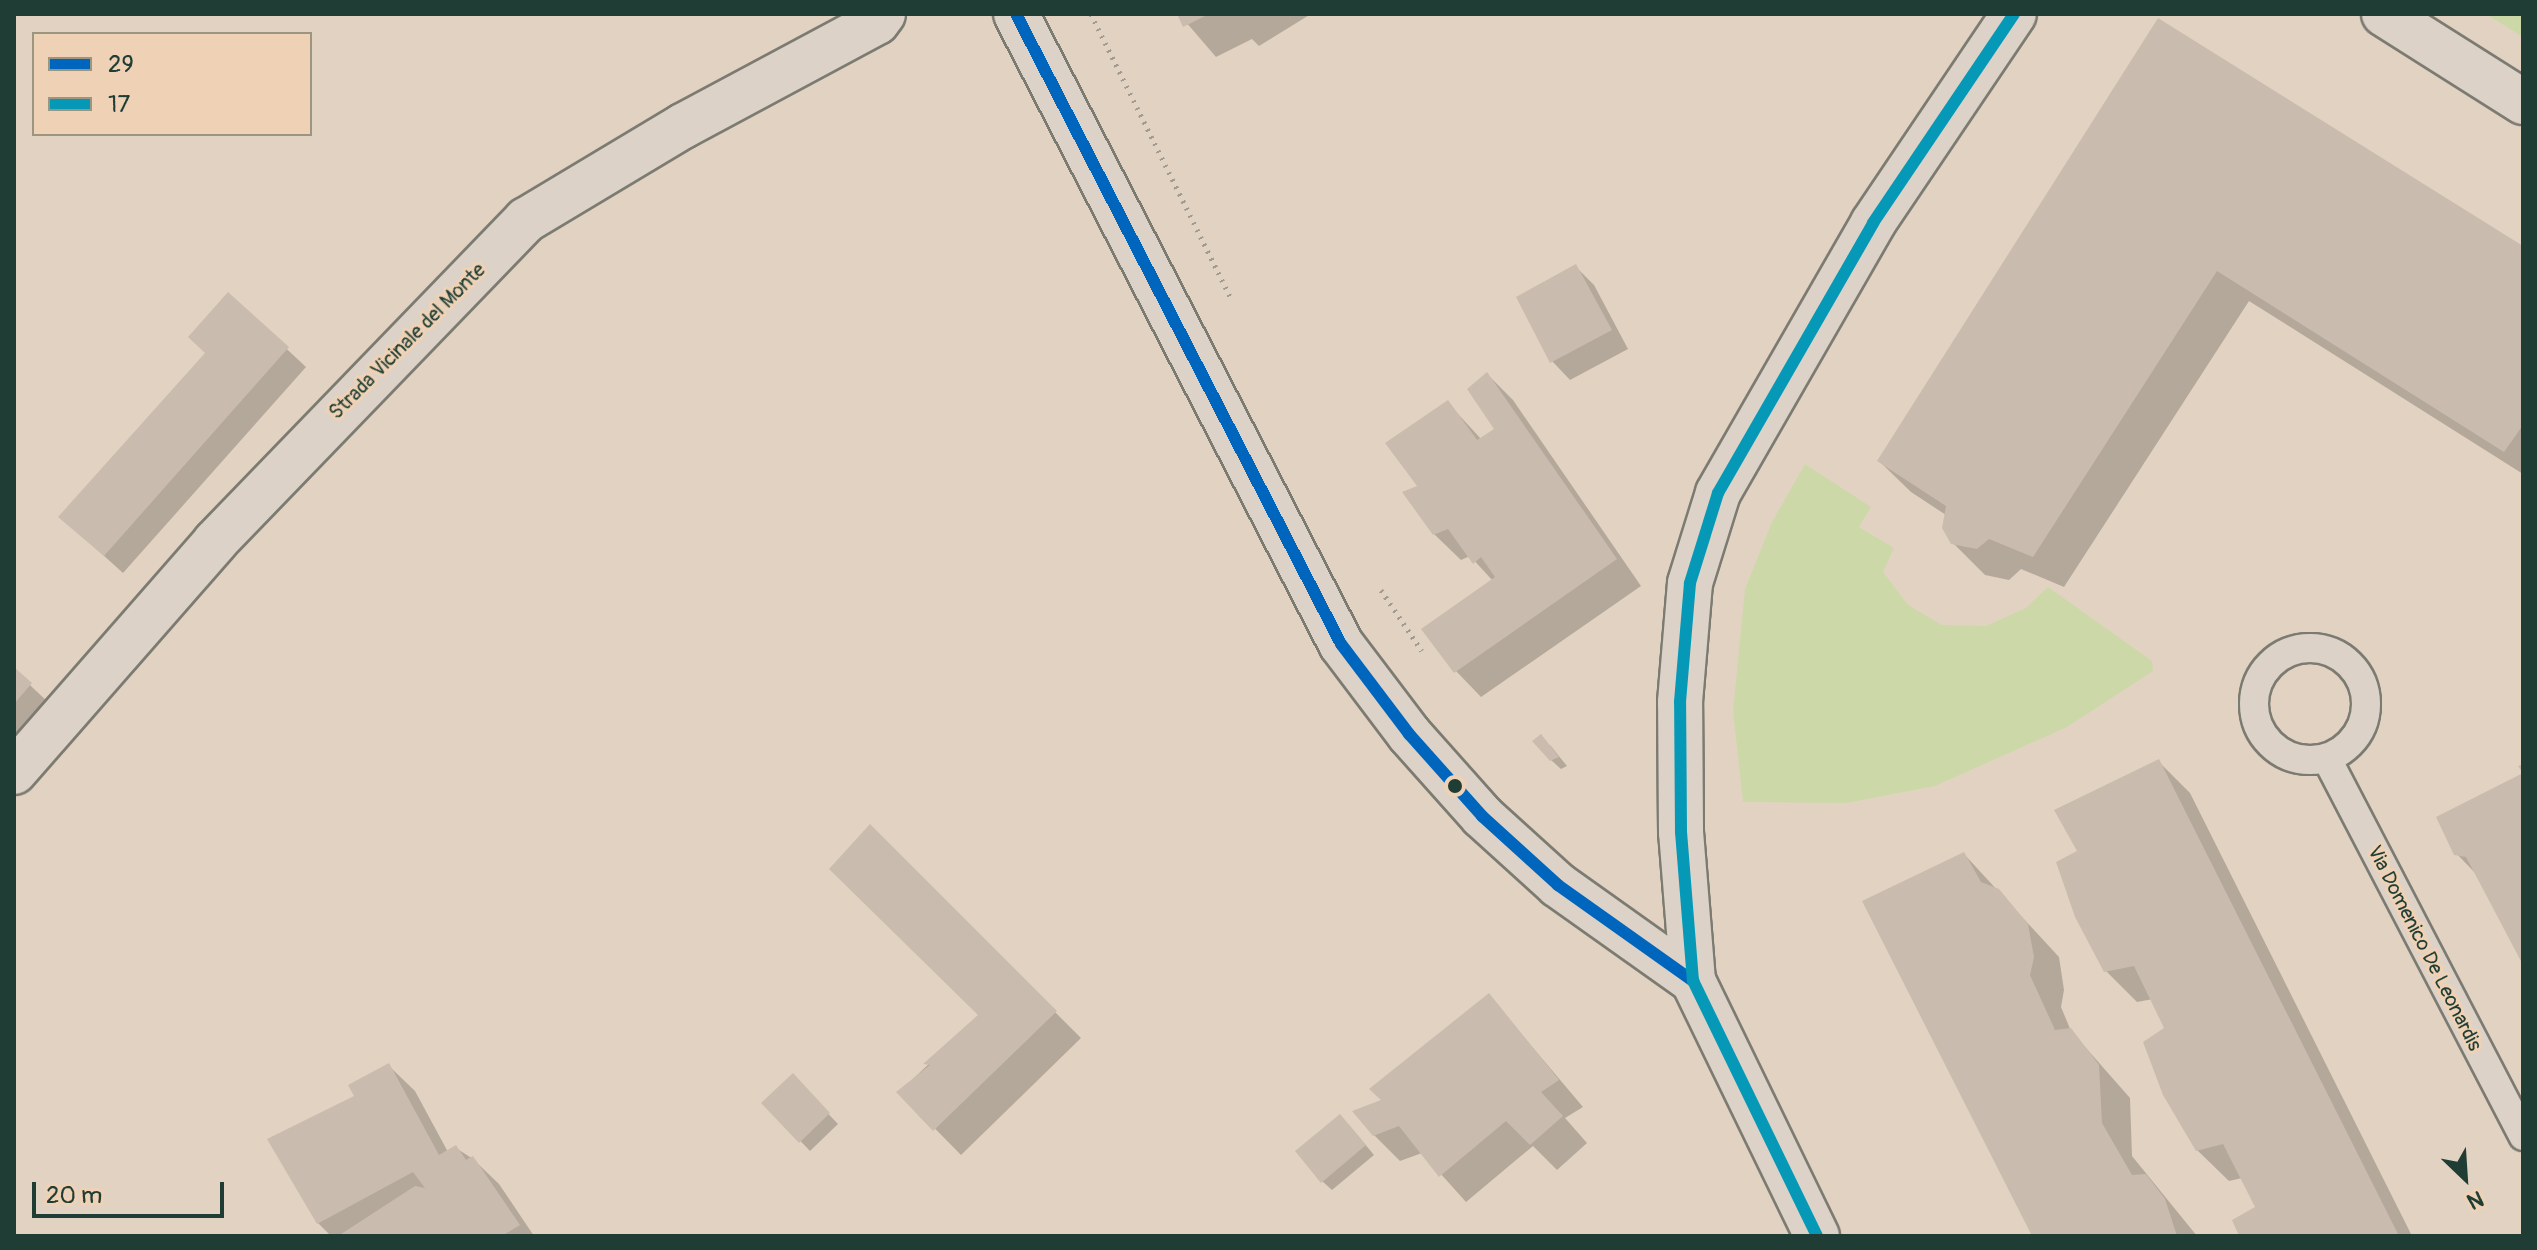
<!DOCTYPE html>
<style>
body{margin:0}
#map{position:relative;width:2537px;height:1250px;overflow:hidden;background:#e2d2c2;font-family:Pangolin,sans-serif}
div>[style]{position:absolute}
.green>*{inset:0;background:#cdd8a9}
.shadow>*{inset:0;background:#0003}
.building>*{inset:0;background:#cabbaf}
.path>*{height:5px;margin-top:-2.5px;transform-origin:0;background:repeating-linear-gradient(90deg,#9f9b92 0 2px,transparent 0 8px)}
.roads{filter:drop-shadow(2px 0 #7c7b72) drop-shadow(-2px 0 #7c7b72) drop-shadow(0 2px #7c7b72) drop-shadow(0 -2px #7c7b72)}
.lane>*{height:28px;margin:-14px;padding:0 14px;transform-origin:14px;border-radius:14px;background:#ddd2c7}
.lane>.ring{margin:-14px;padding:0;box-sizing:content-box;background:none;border:28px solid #ddd2c7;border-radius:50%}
.street>*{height:44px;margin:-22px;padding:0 22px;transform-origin:22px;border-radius:22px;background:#ddd2c7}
.bus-1>*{height:12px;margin:-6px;padding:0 6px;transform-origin:6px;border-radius:6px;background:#0065bd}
.bus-2>*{height:12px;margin:-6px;padding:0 6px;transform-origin:6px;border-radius:6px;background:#0599b7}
.dots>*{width:22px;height:22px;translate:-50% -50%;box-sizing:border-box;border:4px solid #efd2b5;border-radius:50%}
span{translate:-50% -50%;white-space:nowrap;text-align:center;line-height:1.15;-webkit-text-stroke:6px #efd2b5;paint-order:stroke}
.street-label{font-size:20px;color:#1f3d34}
.frame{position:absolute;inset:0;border:16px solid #1f3d34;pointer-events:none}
.legend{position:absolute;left:32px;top:32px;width:280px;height:104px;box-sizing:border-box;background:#efd2b5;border:2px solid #9c9681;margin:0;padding:10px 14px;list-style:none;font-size:24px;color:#1f3d34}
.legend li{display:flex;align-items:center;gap:16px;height:40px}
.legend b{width:40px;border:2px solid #9c9681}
.north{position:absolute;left:2425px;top:1138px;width:80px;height:80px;-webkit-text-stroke:6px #efd2b5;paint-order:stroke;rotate:155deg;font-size:22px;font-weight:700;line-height:32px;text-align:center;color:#1f3d34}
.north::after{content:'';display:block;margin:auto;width:28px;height:36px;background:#1f3d34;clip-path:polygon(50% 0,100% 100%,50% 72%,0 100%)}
.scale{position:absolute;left:32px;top:1182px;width:192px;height:36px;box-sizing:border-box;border:4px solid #1f3d34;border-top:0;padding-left:10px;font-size:24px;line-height:28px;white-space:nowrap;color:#1f3d34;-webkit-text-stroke:6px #efd2b5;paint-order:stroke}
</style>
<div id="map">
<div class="green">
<div style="clip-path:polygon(2486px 14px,2523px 14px,2523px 37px)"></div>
<div style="clip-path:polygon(1805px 464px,1871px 507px,1859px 527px,1894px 548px,1883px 572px,1908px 605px,1942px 625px,1986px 626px,2026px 608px,2048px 587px,2152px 661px,2153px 671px,2067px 727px,1935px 786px,1846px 803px,1743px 802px,1733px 711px,1745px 589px,1772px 522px)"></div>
</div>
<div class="shadow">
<div style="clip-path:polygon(1179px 14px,1311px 14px,1259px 46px,1252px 39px,1216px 57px)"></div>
<div style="clip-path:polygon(2159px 21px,2523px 249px,2523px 474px,2249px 301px,2064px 587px,2021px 569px,2009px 580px,1985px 575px,1953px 543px,1946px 515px,1911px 492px,1879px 461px)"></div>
<div style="clip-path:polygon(1576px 267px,1594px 285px,1628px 349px,1570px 380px,1552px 361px)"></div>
<div style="clip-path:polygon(229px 295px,306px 367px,123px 573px,61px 517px,207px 354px)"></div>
<div style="clip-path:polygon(1487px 374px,1513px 400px,1641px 586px,1481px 697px,1456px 671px,1493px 581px,1470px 556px,1461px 560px,1434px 534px,1420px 487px,1447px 402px,1482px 440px,1497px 429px)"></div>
<div style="clip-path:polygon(14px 670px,49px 703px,14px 743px)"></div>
<div style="clip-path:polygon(1550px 745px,1567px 766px,1561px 769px,1551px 760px)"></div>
<div style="clip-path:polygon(2158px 761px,2190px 793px,2412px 1236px,2241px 1236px,2258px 1208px,2242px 1178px,2229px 1181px,2197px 1150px,2167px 1028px,2153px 999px,2137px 1002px,2106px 971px,2079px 852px)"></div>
<div style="clip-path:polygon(2523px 775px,2523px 961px,2478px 876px,2456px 853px)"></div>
<div style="clip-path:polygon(870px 827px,1081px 1038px,961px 1155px,899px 1092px,981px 1015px)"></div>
<div style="clip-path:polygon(1964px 854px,2059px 957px,2064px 990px,2061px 1007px,2071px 1031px,2130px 1098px,2132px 1156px,2197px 1236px,2034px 1236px)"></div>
<div style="clip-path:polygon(1489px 996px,1583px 1107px,1565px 1118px,1587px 1143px,1557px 1170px,1533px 1146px,1466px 1202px,1422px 1153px,1400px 1161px,1374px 1135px,1384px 1101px)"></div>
<div style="clip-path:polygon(389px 1066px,415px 1091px,448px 1152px,456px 1148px,473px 1159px,499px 1184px,534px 1236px,331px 1236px,318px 1223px,357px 1097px)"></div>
<div style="clip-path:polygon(792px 1076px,838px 1124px,810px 1151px,764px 1103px)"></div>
<div style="clip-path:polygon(1349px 1125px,1374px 1155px,1332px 1190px,1322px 1181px)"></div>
</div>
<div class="building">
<div style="clip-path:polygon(1177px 14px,1209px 14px,1183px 27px)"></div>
<div style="clip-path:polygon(2158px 18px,2523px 246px,2523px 425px,2504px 452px,2217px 271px,2033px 557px,1989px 539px,1977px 549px,1951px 544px,1942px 528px,1946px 506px,1877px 461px)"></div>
<div style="clip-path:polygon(1576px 264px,1612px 330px,1550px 363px,1516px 297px)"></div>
<div style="clip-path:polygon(228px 292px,289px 347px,104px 556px,58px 517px,205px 353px,188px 337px)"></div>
<div style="clip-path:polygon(1487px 372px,1617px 559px,1454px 673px,1421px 629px,1495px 577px,1481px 557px,1473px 564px,1448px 529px,1433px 535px,1402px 492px,1417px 486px,1385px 443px,1448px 400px,1477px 440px,1494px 429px,1467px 389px)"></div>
<div style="clip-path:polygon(14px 667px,32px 683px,14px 704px)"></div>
<div style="clip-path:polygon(1541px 734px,1559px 757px,1550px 761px,1532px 741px)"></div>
<div style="clip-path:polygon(2159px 759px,2399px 1236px,2239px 1236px,2232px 1220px,2255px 1207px,2223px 1144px,2196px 1151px,2163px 1095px,2143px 1042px,2164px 1028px,2134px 966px,2104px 972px,2075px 917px,2056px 862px,2077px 851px,2054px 810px)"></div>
<div style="clip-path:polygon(2523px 764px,2523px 965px,2466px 857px,2454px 855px,2436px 817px,2523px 773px,2518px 766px)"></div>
<div style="clip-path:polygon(870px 824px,1057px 1011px,933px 1131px,896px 1092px,930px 1065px,923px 1064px,978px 1015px,829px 869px)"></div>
<div style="clip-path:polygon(1964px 852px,1981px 882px,1999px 889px,2028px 924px,2034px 957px,2030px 975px,2055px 1030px,2071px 1028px,2099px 1065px,2102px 1123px,2132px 1175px,2146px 1174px,2165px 1199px,2177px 1236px,2032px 1236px,1862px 901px)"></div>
<div style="clip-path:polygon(1489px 993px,1559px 1080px,1541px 1092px,1563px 1116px,1530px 1145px,1506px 1121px,1439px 1177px,1399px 1126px,1373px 1136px,1352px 1111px,1381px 1100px,1369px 1089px)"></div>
<div style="clip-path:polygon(389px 1063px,439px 1155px,456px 1145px,466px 1160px,473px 1156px,520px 1225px,502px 1236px,338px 1236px,415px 1186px,425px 1188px,413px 1172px,317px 1224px,267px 1139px,354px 1096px,348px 1085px)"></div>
<div style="clip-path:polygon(793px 1073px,830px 1113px,799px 1143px,761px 1103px)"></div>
<div style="clip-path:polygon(1340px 1114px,1366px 1145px,1321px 1183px,1295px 1151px)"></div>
</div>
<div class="path">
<div style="left:1091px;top:14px;width:319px;rotate:63.8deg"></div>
<div style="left:1381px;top:590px;width:73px;rotate:56.1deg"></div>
</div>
<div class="roads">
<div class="lane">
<div class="ring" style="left:2254px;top:648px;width:84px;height:84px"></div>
<div style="left:2327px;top:759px;width:425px;rotate:62.5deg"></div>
</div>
<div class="street">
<div style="left:1016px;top:14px;width:709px;rotate:62.71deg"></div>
<div style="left:1341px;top:644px;width:113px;rotate:52.9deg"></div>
<div style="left:1409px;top:734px;width:110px;rotate:48.3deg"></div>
<div style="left:1482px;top:816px;width:103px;rotate:42.2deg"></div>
<div style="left:1558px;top:885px;width:166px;rotate:35.4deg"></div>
<div style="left:2384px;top:14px;width:165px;rotate:32.3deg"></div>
<div style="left:14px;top:772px;width:305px;rotate:-48.8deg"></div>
<div style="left:215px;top:542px;width:448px;rotate:-46deg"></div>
<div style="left:526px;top:220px;width:183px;rotate:-30.9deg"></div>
<div style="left:683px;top:126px;width:220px;rotate:-28.2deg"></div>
<div style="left:877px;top:22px;width:10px;rotate:-53deg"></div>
<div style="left:1817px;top:1236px;width:284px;rotate:-115.9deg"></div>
<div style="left:1693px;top:981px;width:149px;rotate:-94.6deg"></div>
<div style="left:1681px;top:832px;width:130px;rotate:-90.4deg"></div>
<div style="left:1680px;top:702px;width:119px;rotate:-85.2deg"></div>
<div style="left:1690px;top:583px;width:94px;rotate:-72.7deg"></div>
<div style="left:1718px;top:493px;width:311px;rotate:-60.1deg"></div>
<div style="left:1873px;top:223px;width:252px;rotate:-56deg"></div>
</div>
</div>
<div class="bus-1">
<div style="left:1016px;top:14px;width:709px;rotate:62.71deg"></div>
<div style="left:1341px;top:644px;width:113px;rotate:52.9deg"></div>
<div style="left:1409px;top:734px;width:110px;rotate:48.3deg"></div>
<div style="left:1482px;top:816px;width:103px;rotate:42.2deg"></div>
<div style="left:1558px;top:885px;width:166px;rotate:35.4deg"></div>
</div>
<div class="bus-2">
<div style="left:1817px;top:1236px;width:284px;rotate:-115.9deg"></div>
<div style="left:1693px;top:981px;width:149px;rotate:-94.6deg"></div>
<div style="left:1681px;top:832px;width:130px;rotate:-90.4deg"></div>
<div style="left:1680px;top:702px;width:119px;rotate:-85.2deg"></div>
<div style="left:1690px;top:583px;width:94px;rotate:-72.7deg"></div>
<div style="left:1718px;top:493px;width:311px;rotate:-60.1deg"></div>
<div style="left:1873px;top:223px;width:252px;rotate:-56deg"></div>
</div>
<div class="dots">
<div style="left:1455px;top:786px;background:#1f3d34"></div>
</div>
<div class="street-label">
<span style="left:407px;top:341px;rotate:-45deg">Strada Vicinale del Monte</span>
<span style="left:2425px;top:948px;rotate:63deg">Via Domenico De Leonardis</span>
</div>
<div class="frame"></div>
<ul class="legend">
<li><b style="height:10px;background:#0065bd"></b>29</li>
<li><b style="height:10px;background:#0599b7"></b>17</li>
</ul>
<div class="north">N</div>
<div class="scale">20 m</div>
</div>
